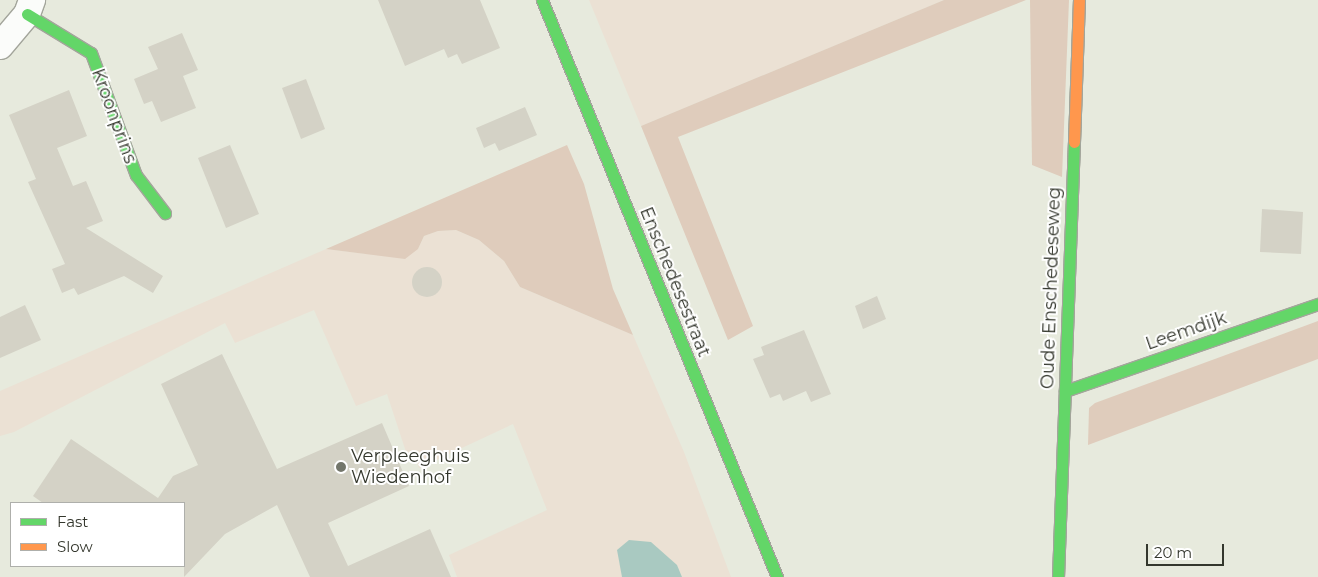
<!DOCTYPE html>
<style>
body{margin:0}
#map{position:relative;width:1318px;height:577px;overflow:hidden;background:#e7eadd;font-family:Montserrat,sans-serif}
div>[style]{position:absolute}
.green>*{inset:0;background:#ebe1d4}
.forest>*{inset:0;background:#dfccbc}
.water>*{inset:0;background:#a9c9c1}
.building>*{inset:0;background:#d4d2c6}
.round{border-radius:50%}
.roads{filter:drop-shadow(1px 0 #a3a59b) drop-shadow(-1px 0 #a3a59b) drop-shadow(0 1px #a3a59b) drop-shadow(0 -1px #a3a59b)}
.street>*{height:26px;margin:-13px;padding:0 13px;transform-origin:13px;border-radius:13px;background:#fbfcfa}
.fast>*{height:11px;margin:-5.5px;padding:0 5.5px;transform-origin:5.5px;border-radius:5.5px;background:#63d668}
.slow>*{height:11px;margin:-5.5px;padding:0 5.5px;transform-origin:5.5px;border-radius:5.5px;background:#ff974d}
.dots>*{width:14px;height:14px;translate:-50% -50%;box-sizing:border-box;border:2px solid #fff;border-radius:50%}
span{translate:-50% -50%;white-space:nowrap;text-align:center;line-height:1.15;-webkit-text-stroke:4px #fff;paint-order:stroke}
.street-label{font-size:18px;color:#34372d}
.poi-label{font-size:18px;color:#34372d}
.left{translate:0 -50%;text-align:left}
.legend{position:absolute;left:10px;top:502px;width:175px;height:65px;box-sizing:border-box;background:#fff;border:1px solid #aeafab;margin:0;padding:6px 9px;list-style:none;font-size:15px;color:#34372d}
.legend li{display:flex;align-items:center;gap:10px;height:25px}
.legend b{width:25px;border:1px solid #aeafab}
.scale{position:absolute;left:1146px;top:544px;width:78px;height:22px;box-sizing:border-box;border:2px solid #34372d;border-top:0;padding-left:6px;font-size:15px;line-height:18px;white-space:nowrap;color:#34372d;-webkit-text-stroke:4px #fff;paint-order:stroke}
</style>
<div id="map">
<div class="green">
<div style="clip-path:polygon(589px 0,944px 0,641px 126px)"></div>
<div style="clip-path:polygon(456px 230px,479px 240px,504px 261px,520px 287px,633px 335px,684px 452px,731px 577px,682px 577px,677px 565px,621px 567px,622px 577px,457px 577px,449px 555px,547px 510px,513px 424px,419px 468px,414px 455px,408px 458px,387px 394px,356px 406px,314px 310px,235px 343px,225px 323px,14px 432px,0 436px,0 391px,326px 249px,367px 254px,418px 249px,424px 236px,438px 231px)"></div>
</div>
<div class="forest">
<div style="clip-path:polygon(944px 0,1026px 0,678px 137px,753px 326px,728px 340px,641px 126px)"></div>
<div style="clip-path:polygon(1030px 0,1069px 0,1062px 177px,1032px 165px)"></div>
<div style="clip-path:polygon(567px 145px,584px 184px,613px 289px,633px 335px,520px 287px,504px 261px,479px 240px,456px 230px,438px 231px,424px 236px,418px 249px,405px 259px,326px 249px)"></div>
<div style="clip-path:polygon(1318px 321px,1318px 359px,1088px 445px,1089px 408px,1095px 403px)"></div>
</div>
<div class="water">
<div style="clip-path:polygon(629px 540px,651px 542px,677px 565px,682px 577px,622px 577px,617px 550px)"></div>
</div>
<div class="building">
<div style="clip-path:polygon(378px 0,480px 0,500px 48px,462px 64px,457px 54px,448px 58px,444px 49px,405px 66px)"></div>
<div style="clip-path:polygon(182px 33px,198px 70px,183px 76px,196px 108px,161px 122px,152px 101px,144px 104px,134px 79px,158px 69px,148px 47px)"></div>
<div style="clip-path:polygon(306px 79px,325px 129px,301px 139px,282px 88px)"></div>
<div style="clip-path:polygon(69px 90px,87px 136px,57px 148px,73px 186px,86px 181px,103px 221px,86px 228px,163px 276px,153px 293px,124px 276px,78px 295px,74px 288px,62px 293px,52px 269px,65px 264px,28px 182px,36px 179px,9px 115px)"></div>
<div style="clip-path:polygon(525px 107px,537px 135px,499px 151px,495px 143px,484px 148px,476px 128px)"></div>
<div style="clip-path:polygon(230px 145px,259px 214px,226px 228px,198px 158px)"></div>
<div style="clip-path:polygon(1262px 209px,1303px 212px,1301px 254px,1260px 252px)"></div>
<div class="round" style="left:412px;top:267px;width:30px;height:30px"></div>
<div style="clip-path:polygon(877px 296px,886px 319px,863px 329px,855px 306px)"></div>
<div style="clip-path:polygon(25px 305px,41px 340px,0 358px,0 317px)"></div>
<div style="clip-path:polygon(804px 330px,831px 394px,811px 402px,806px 391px,783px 401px,780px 394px,770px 398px,753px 359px,764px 355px,761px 347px)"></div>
<div style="clip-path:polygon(222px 354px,277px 469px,382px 423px,409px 486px,328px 523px,348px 566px,430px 529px,451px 577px,310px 577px,277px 505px,225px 534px,184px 577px,184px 503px,43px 503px,33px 496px,71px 439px,158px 498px,173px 476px,198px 465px,161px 384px)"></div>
</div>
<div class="roads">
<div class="street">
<div style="left:0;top:46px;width:42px;rotate:-49.8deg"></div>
<div style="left:27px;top:14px;width:15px;rotate:-70deg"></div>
</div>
<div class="fast">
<div style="left:542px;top:0;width:623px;rotate:67.84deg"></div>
<div style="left:27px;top:14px;width:75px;rotate:31.4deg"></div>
<div style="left:91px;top:53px;width:130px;rotate:69.8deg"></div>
<div style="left:136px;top:175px;width:48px;rotate:52.7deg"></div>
<div style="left:1065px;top:391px;width:268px;rotate:-19deg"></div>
<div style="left:1058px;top:577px;width:435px;rotate:-87.9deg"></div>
</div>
<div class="slow">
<div style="left:1074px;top:142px;width:142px;rotate:-88deg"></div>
</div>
</div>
<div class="dots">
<div style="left:341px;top:467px;background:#73766b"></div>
</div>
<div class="street-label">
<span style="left:114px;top:116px;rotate:70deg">Kroonprins</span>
<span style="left:675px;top:282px;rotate:68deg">Enschedesestraat</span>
<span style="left:1051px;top:288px;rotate:-88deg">Oude Enschedeseweg</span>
<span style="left:1186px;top:331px;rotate:-19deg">Leemdijk</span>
</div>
<div class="poi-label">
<span class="left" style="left:351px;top:467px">Verpleeghuis<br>Wiedenhof</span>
</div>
<ul class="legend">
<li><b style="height:6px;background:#63d668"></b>Fast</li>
<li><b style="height:6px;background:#ff974d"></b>Slow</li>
</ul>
<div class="scale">20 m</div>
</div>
